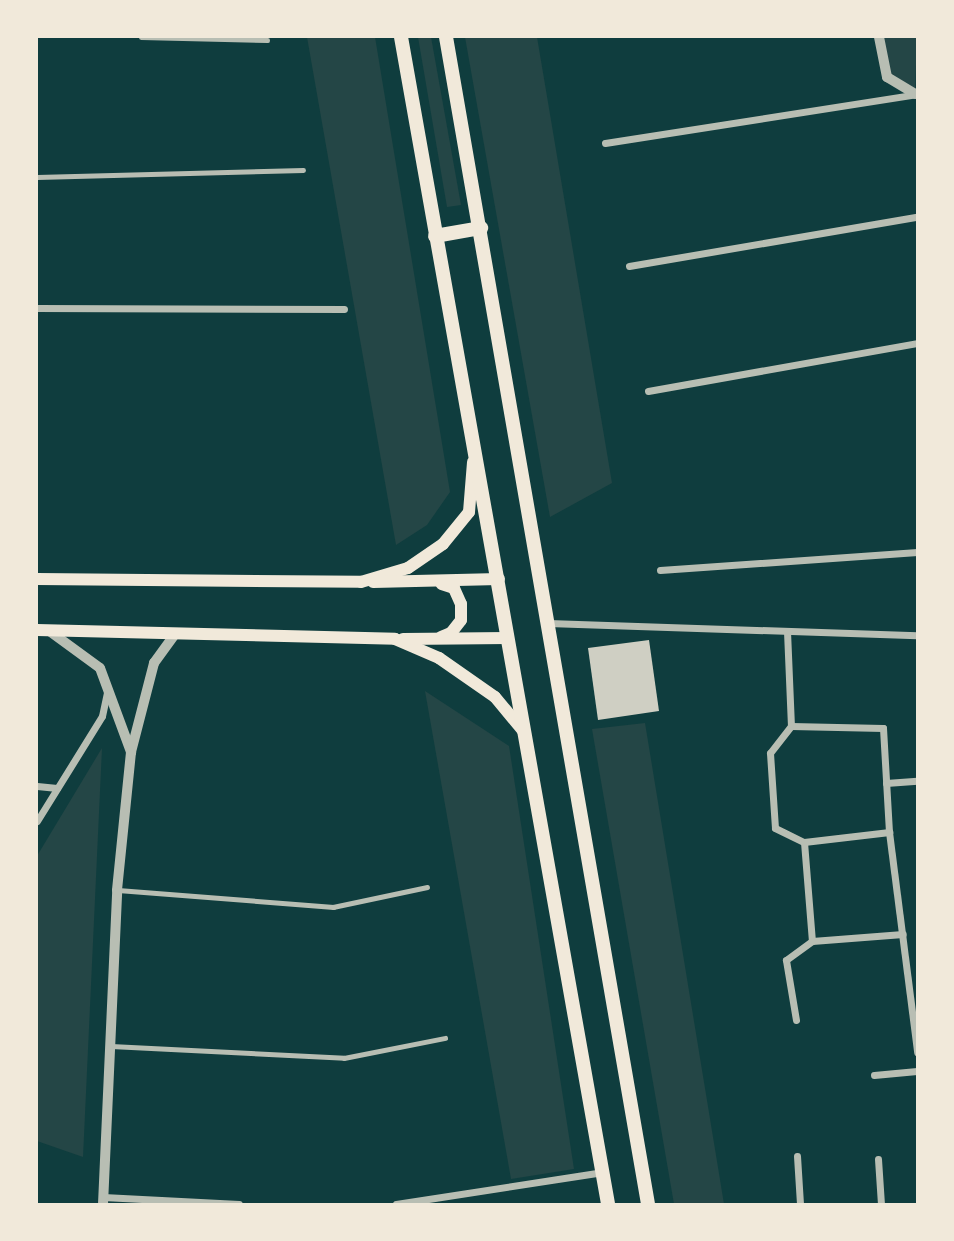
<!DOCTYPE html>
<style>
body{margin:0}
#map{position:relative;width:954px;height:1241px;overflow:hidden;background:#0f3d3e;font-family:Barlow,sans-serif}
div>[style]{position:absolute}
.green>*{inset:0;background:#244646}
.building>*{inset:0;background:#cfcfc3}
.service>*{height:4.5px;margin:-2.25px;padding:0 2.25px;transform-origin:2.25px;border-radius:2.25px;background:#b8beb3}
.minor>*{height:7px;margin:-3.5px;padding:0 3.5px;transform-origin:3.5px;border-radius:3.5px;background:#b8beb3}
.tertiary>*{height:10px;margin:-5px;padding:0 5px;transform-origin:5px;border-radius:5px;background:#b8beb3}
.secondary>*{height:12px;margin:-6px;padding:0 6px;transform-origin:6px;border-radius:6px;background:#f1e9da}
.primary>*{height:14px;margin:-7px;padding:0 7px;transform-origin:7px;border-radius:7px;background:#f1e9da}
span{translate:-50% -50%;white-space:nowrap;text-align:center;line-height:1.15;-webkit-text-stroke:7px #f1e9da;paint-order:stroke}
.frame{position:absolute;inset:0;border:38px solid #f1e9da;pointer-events:none}
</style>
<div id="map">
<div class="green">
<div style="clip-path:polygon(307px 37px,375px 37px,450px 492px,427px 525px,396px 545px)"></div>
<div style="clip-path:polygon(418px 37px,431px 37px,461px 205px,447px 207px)"></div>
<div style="clip-path:polygon(465px 37px,537px 37px,612px 483px,550px 517px)"></div>
<div style="clip-path:polygon(880px 37px,917px 37px,915px 93px,887px 77px)"></div>
<div style="clip-path:polygon(425px 691px,509px 746px,574px 1169px,511px 1179px)"></div>
<div style="clip-path:polygon(645px 723px,724px 1204px,674px 1204px,592px 729px)"></div>
<div style="clip-path:polygon(102px 748px,83px 1157px,37px 1141px,37px 856px)"></div>
</div>
<div class="building">
<div style="clip-path:polygon(649px 640px,659px 711px,598px 720px,588px 648px)"></div>
</div>
<div class="service">
<div style="left:141px;top:37px;width:126px;rotate:1.4deg"></div>
<div style="left:37px;top:177px;width:266px;rotate:-1.5deg"></div>
<div style="left:118px;top:890px;width:216px;rotate:4.5deg"></div>
<div style="left:333px;top:907px;width:96px;rotate:-12deg"></div>
<div style="left:111px;top:1046px;width:233px;rotate:2.9deg"></div>
<div style="left:344px;top:1058px;width:103px;rotate:-11.2deg"></div>
</div>
<div class="minor">
<div style="left:605px;top:143px;width:316px;rotate:-8.9deg"></div>
<div style="left:629px;top:266px;width:292px;rotate:-9.7deg"></div>
<div style="left:37px;top:308px;width:307px;rotate:0.2deg"></div>
<div style="left:648px;top:391px;width:273px;rotate:-10.1deg"></div>
<div style="left:660px;top:570px;width:258px;rotate:-4deg"></div>
<div style="left:548px;top:623px;width:369px;rotate:1.9deg"></div>
<div style="left:787px;top:631px;width:95px;rotate:87.6deg"></div>
<div style="left:791px;top:726px;width:34px;rotate:128deg"></div>
<div style="left:770px;top:753px;width:75px;rotate:86.2deg"></div>
<div style="left:775px;top:828px;width:32px;rotate:26deg"></div>
<div style="left:804px;top:842px;width:86px;rotate:-6.7deg"></div>
<div style="left:791px;top:726px;width:92px;rotate:1.2deg"></div>
<div style="left:883px;top:728px;width:104px;rotate:86.7deg"></div>
<div style="left:889px;top:832px;width:222px;rotate:82.7deg"></div>
<div style="left:886px;top:783px;width:31px;rotate:-4deg"></div>
<div style="left:37px;top:786px;width:20px;rotate:6deg"></div>
<div style="left:37px;top:821px;width:123px;rotate:-58.2deg"></div>
<div style="left:102px;top:716px;width:25px;rotate:-78deg"></div>
<div style="left:804px;top:842px;width:99px;rotate:85.4deg"></div>
<div style="left:796px;top:1020px;width:61px;rotate:-99.5deg"></div>
<div style="left:786px;top:960px;width:32px;rotate:-36deg"></div>
<div style="left:812px;top:941px;width:91px;rotate:-4.4deg"></div>
<div style="left:874px;top:1075px;width:43px;rotate:-5.3deg"></div>
<div style="left:797px;top:1156px;width:48px;rotate:86.4deg"></div>
<div style="left:878px;top:1159px;width:45px;rotate:86.2deg"></div>
<div style="left:103px;top:1197px;width:136px;rotate:2.9deg"></div>
<div style="left:396px;top:1204px;width:208px;rotate:-8.8deg"></div>
</div>
<div class="tertiary">
<div style="left:879px;top:37px;width:41px;rotate:78.7deg"></div>
<div style="left:887px;top:77px;width:33px;rotate:31deg"></div>
<div style="left:48px;top:630px;width:64px;rotate:36.2deg"></div>
<div style="left:100px;top:668px;width:90px;rotate:69.7deg"></div>
<div style="left:103px;top:1204px;width:314px;rotate:-87.4deg"></div>
<div style="left:117px;top:890px;width:139px;rotate:-84.2deg"></div>
<div style="left:131px;top:752px;width:92px;rotate:-75.5deg"></div>
<div style="left:154px;top:663px;width:34px;rotate:-54deg"></div>
</div>
<div class="secondary">
<div style="left:37px;top:579px;width:324px;rotate:0.5deg"></div>
<div style="left:361px;top:582px;width:49px;rotate:-16.6deg"></div>
<div style="left:408px;top:568px;width:42px;rotate:-34.4deg"></div>
<div style="left:443px;top:544px;width:41px;rotate:-50.9deg"></div>
<div style="left:469px;top:512px;width:50px;rotate:-85.4deg"></div>
<div style="left:373px;top:582px;width:126px;rotate:-1.4deg"></div>
<div style="left:37px;top:630px;width:358px;rotate:1.4deg"></div>
<div style="left:395px;top:639px;width:48px;rotate:23.4deg"></div>
<div style="left:439px;top:658px;width:68px;rotate:34.9deg"></div>
<div style="left:495px;top:697px;width:47px;rotate:50.2deg"></div>
<div style="left:441px;top:637px;width:11px;rotate:-22deg"></div>
<div style="left:451px;top:633px;width:16px;rotate:-52deg"></div>
<div style="left:461px;top:620px;width:16px;rotate:-90deg"></div>
<div style="left:461px;top:604px;width:17px;rotate:-114deg"></div>
<div style="left:454px;top:588px;width:13px;rotate:-162deg"></div>
<div style="left:403px;top:639px;width:105px;rotate:-0.5deg"></div>
</div>
<div class="primary">
<div style="left:401px;top:37px;width:1185px;rotate:79.94deg"></div>
<div style="left:446px;top:37px;width:1184px;rotate:80.18deg"></div>
<div style="left:435px;top:236px;width:47px;rotate:-9.9deg"></div>
</div>
<div class="frame"></div>
</div>
